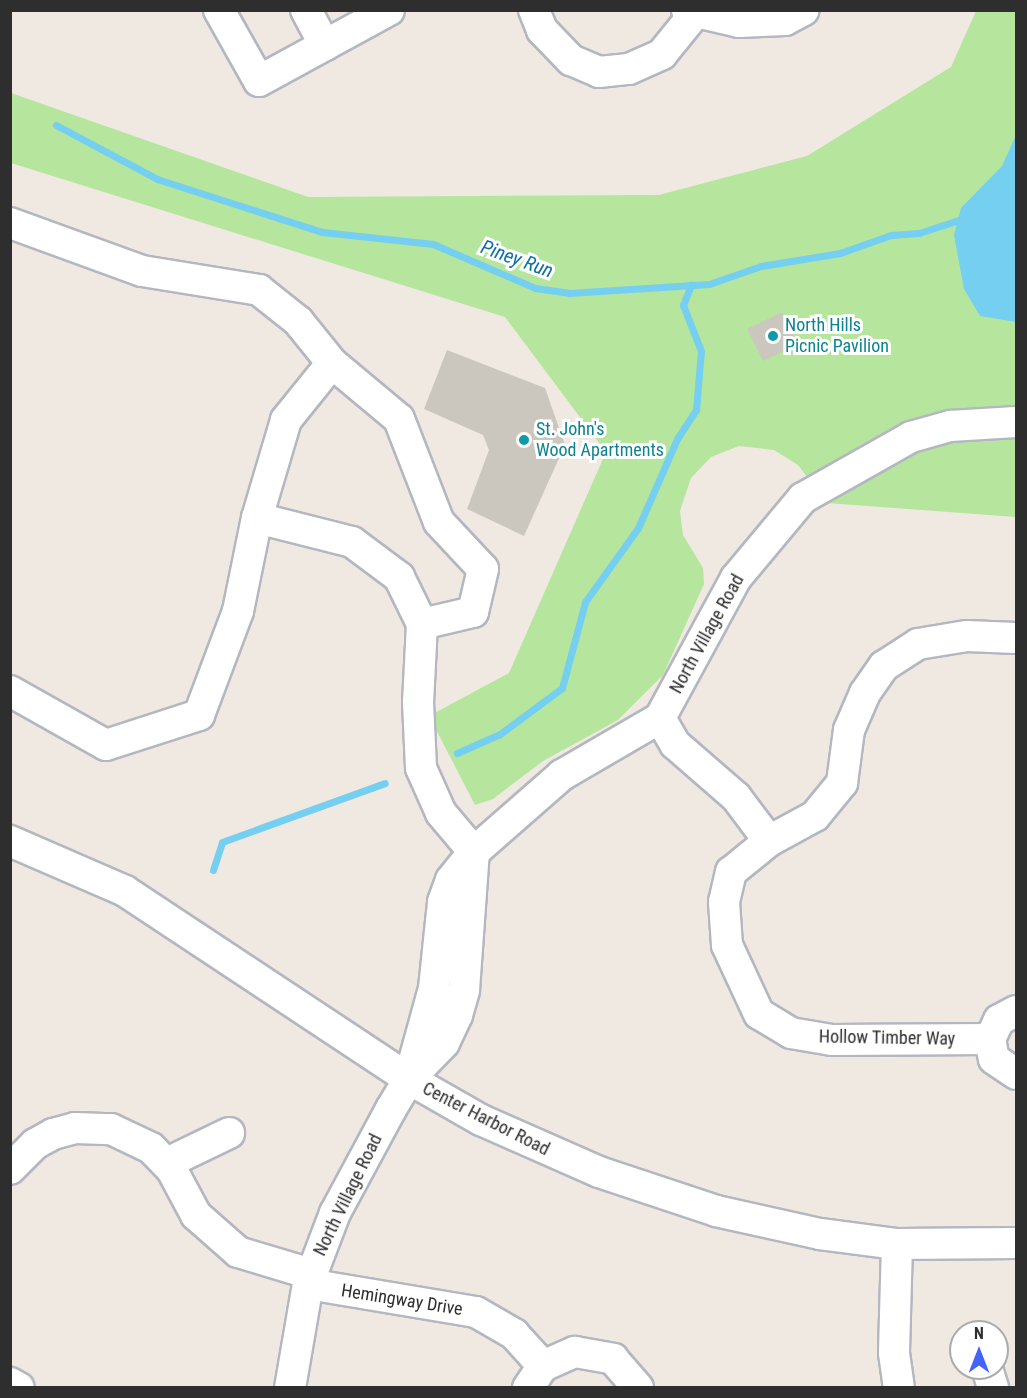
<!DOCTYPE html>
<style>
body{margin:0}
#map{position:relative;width:1027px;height:1398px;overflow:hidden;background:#efe9e1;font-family:"Roboto Condensed",sans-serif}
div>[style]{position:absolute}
.green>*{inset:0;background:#b6e59e}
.water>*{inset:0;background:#75cff0}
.stream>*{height:7px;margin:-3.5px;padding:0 3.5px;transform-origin:3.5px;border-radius:3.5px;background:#75cff0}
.building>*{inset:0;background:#cbc7bf}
.roads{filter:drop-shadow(2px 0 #b4b7c1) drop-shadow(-2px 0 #b4b7c1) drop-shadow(0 2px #b4b7c1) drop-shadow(0 -2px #b4b7c1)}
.minor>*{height:30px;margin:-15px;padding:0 15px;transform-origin:15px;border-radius:15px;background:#fff}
.dots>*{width:16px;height:16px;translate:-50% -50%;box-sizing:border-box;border:3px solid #fff;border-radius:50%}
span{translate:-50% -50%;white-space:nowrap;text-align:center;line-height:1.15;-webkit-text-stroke:6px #fff;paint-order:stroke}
.culture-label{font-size:18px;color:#0d838f}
.left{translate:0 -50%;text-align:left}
.street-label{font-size:18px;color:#2e2e2e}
.water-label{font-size:20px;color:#0d6fa3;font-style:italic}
.frame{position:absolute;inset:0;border:12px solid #2e2e2e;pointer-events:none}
.north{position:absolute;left:949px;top:1320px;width:60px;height:60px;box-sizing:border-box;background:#fff;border:2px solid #ababab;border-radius:50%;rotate:0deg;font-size:16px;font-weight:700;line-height:24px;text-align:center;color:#2e2e2e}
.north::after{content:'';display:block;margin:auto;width:21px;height:27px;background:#4264fb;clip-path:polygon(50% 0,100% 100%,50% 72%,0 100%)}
</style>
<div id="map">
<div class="green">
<div style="clip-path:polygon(976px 11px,1016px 11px,1016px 517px,827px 503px,798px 465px,774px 450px,739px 446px,711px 457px,691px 478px,680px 511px,683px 535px,703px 568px,704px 584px,663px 675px,618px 720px,543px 761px,493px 799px,475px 805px,429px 716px,509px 673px,606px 452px,505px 317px,11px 163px,11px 93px,308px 197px,659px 195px,807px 156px,951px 67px)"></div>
</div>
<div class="water">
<div style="clip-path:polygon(1016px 135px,1016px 322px,980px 316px,964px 289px,954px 235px,961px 208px,1002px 166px)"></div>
</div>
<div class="stream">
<div style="left:56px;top:125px;width:115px;rotate:28.1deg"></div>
<div style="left:157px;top:179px;width:173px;rotate:17.8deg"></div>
<div style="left:322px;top:232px;width:112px;rotate:6.2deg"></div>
<div style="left:433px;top:244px;width:111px;rotate:23.3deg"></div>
<div style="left:535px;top:288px;width:34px;rotate:8deg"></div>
<div style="left:569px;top:293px;width:140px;rotate:-3.7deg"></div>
<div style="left:709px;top:284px;width:55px;rotate:-19.1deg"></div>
<div style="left:761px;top:266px;width:80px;rotate:-9.3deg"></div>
<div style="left:840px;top:253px;width:54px;rotate:-19.4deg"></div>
<div style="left:891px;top:235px;width:28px;rotate:-4deg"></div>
<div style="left:919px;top:233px;width:48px;rotate:-18.1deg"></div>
<div style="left:457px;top:753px;width:47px;rotate:-23.8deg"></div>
<div style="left:500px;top:734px;width:77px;rotate:-36.6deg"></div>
<div style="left:562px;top:688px;width:89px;rotate:-75deg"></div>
<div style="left:585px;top:602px;width:91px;rotate:-54.4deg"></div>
<div style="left:638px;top:528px;width:97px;rotate:-66.3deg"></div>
<div style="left:677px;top:439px;width:35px;rotate:-57deg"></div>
<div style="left:696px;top:410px;width:59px;rotate:-85.2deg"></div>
<div style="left:701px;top:351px;width:49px;rotate:-111.4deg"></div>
<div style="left:683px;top:305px;width:22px;rotate:-68deg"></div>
<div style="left:213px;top:870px;width:29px;rotate:-72deg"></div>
<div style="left:222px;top:842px;width:173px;rotate:-19.9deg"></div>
</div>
<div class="building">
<div style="clip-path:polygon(782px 312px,798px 344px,763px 361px,747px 329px)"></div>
<div style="clip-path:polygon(447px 350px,545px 388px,565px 445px,524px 536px,467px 509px,489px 450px,483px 435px,424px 409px)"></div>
</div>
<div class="roads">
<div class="minor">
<div style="left:219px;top:10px;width:81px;rotate:60.6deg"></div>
<div style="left:259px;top:81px;width:148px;rotate:-28.6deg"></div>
<div style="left:306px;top:10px;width:40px;rotate:62deg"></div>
<div style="left:534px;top:10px;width:22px;rotate:68deg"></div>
<div style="left:542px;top:30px;width:42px;rotate:46deg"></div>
<div style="left:571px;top:60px;width:30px;rotate:23deg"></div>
<div style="left:599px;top:72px;width:30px;rotate:-6deg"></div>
<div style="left:629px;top:69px;width:36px;rotate:-24deg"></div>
<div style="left:662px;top:54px;width:54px;rotate:-51deg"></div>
<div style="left:687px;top:10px;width:53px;rotate:13deg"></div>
<div style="left:739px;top:22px;width:46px;rotate:-2.5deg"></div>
<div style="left:785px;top:20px;width:21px;rotate:-28deg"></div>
<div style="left:10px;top:223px;width:140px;rotate:20deg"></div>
<div style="left:142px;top:271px;width:119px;rotate:9.2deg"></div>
<div style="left:259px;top:290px;width:50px;rotate:38.5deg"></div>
<div style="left:298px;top:321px;width:54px;rotate:51deg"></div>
<div style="left:332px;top:363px;width:87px;rotate:39.9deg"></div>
<div style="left:399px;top:419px;width:110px;rotate:68.8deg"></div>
<div style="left:439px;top:522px;width:64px;rotate:46.9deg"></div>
<div style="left:483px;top:569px;width:44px;rotate:103.1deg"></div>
<div style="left:473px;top:612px;width:52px;rotate:166.8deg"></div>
<div style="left:422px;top:624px;width:78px;rotate:92.9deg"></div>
<div style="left:418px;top:702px;width:66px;rotate:87.4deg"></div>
<div style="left:421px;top:768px;width:49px;rotate:66deg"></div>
<div style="left:441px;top:813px;width:51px;rotate:49.8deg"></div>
<div style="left:257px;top:518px;width:98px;rotate:14.2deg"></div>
<div style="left:352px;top:542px;width:59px;rotate:36.7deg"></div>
<div style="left:399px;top:577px;width:52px;rotate:63.9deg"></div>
<div style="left:10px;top:691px;width:110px;rotate:29.4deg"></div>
<div style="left:106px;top:745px;width:98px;rotate:-17.9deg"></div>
<div style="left:199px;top:715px;width:111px;rotate:-69.4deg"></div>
<div style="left:238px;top:611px;width:95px;rotate:-78.5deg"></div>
<div style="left:257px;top:518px;width:102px;rotate:-73.5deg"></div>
<div style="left:286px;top:420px;width:73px;rotate:-51.1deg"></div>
<div style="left:660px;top:718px;width:30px;rotate:60deg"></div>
<div style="left:675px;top:744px;width:81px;rotate:41deg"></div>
<div style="left:736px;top:797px;width:55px;rotate:53.1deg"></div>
<div style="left:10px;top:841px;width:125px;rotate:23.5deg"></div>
<div style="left:125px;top:891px;width:341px;rotate:33.5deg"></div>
<div style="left:409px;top:1079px;width:83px;rotate:29.7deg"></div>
<div style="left:481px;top:1120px;width:129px;rotate:23.8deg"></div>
<div style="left:599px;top:1172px;width:123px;rotate:18.4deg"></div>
<div style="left:716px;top:1211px;width:107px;rotate:12.5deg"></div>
<div style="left:820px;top:1234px;width:78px;rotate:7.4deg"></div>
<div style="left:897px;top:1244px;width:119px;rotate:-0.5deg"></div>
<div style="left:1016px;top:1011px;width:19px;rotate:152deg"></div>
<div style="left:999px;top:1020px;width:21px;rotate:115deg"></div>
<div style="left:990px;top:1039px;width:20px;rotate:79deg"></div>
<div style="left:994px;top:1059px;width:27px;rotate:34deg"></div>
<div style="left:990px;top:1039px;width:158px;rotate:179.6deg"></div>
<div style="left:832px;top:1040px;width:42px;rotate:-170.3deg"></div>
<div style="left:791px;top:1033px;width:37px;rotate:-149deg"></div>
<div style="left:759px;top:1014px;width:76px;rotate:-114.9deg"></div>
<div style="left:727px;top:945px;width:43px;rotate:-94deg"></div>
<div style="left:724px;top:902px;width:31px;rotate:-77deg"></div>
<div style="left:731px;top:872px;width:49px;rotate:-39.2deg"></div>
<div style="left:769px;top:841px;width:52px;rotate:-28.5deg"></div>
<div style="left:815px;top:816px;width:43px;rotate:-50.7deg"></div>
<div style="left:842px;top:783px;width:53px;rotate:-82.5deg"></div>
<div style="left:849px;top:730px;width:40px;rotate:-66.6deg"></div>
<div style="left:865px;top:693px;width:33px;rotate:-55deg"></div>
<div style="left:884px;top:666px;width:40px;rotate:-32.9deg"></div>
<div style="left:918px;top:644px;width:50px;rotate:-9.3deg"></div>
<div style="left:967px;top:636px;width:49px;rotate:2.3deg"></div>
<div style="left:409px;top:1079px;width:94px;rotate:-74.6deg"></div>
<div style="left:434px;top:988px;width:86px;rotate:-84deg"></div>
<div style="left:443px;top:902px;width:23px;rotate:-70deg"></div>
<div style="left:451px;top:880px;width:36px;rotate:-51deg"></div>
<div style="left:474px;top:852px;width:117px;rotate:-41.2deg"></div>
<div style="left:562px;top:775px;width:113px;rotate:-30.2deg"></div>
<div style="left:660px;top:718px;width:159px;rotate:-61.5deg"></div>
<div style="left:736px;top:578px;width:104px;rotate:-50.1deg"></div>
<div style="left:803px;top:498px;width:124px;rotate:-29.5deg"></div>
<div style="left:911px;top:437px;width:41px;rotate:-15.8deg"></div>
<div style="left:950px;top:426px;width:66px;rotate:-3.5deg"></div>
<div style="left:167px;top:1163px;width:69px;rotate:-25.8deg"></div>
<div style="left:10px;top:1169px;width:35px;rotate:-45deg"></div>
<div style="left:35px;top:1144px;width:21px;rotate:-29deg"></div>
<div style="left:53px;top:1134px;width:23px;rotate:-15deg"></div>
<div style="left:75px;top:1128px;width:36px;rotate:2deg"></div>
<div style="left:111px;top:1129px;width:44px;rotate:25.4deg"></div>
<div style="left:151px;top:1148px;width:30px;rotate:46deg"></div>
<div style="left:172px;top:1170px;width:51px;rotate:61.9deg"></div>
<div style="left:196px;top:1215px;width:56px;rotate:41.4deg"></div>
<div style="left:238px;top:1252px;width:76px;rotate:16.8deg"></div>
<div style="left:897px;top:1244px;width:109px;rotate:91.6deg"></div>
<div style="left:894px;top:1353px;width:35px;rotate:82deg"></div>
<div style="left:308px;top:1284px;width:170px;rotate:9.5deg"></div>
<div style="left:476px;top:1312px;width:44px;rotate:30.1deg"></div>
<div style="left:514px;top:1334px;width:43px;rotate:47.8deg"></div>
<div style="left:987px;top:1368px;width:21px;rotate:73deg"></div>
<div style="left:10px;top:1383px;width:10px;rotate:29deg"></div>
<div style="left:290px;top:1388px;width:106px;rotate:-80.2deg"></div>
<div style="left:308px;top:1284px;width:76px;rotate:-69.2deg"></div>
<div style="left:335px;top:1213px;width:118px;rotate:-61.7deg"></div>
<div style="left:391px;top:1109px;width:35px;rotate:-59deg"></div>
<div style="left:409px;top:1079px;width:50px;rotate:-45.8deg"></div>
<div style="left:444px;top:1043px;width:31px;rotate:-65deg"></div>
<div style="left:457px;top:1015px;width:26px;rotate:-74deg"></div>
<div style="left:464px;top:990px;width:138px;rotate:-85.9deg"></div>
<div style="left:528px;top:1388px;width:27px;rotate:-56deg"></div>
<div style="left:543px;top:1366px;width:35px;rotate:-24deg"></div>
<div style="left:575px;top:1352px;width:39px;rotate:10deg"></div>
<div style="left:613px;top:1359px;width:38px;rotate:49deg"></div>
</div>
</div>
<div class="dots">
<div style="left:773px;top:336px;background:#0f9aa8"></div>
<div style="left:524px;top:440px;background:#0f9aa8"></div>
</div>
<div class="culture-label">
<span class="left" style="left:785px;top:336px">North Hills<br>Picnic Pavilion</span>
<span class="left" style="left:536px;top:440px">St. John's<br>Wood Apartments</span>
</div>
<div class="street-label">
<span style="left:707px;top:634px;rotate:-61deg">North Village Road</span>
<span style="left:887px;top:1038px;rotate:1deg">Hollow Timber Way</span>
<span style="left:486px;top:1119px;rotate:27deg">Center Harbor Road</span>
<span style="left:348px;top:1195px;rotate:-64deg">North Village Road</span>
<span style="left:402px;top:1300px;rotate:9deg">Hemingway Drive</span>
</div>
<div class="water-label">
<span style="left:517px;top:259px;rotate:20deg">Piney Run</span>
</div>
<div class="frame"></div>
<div class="north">N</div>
</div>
